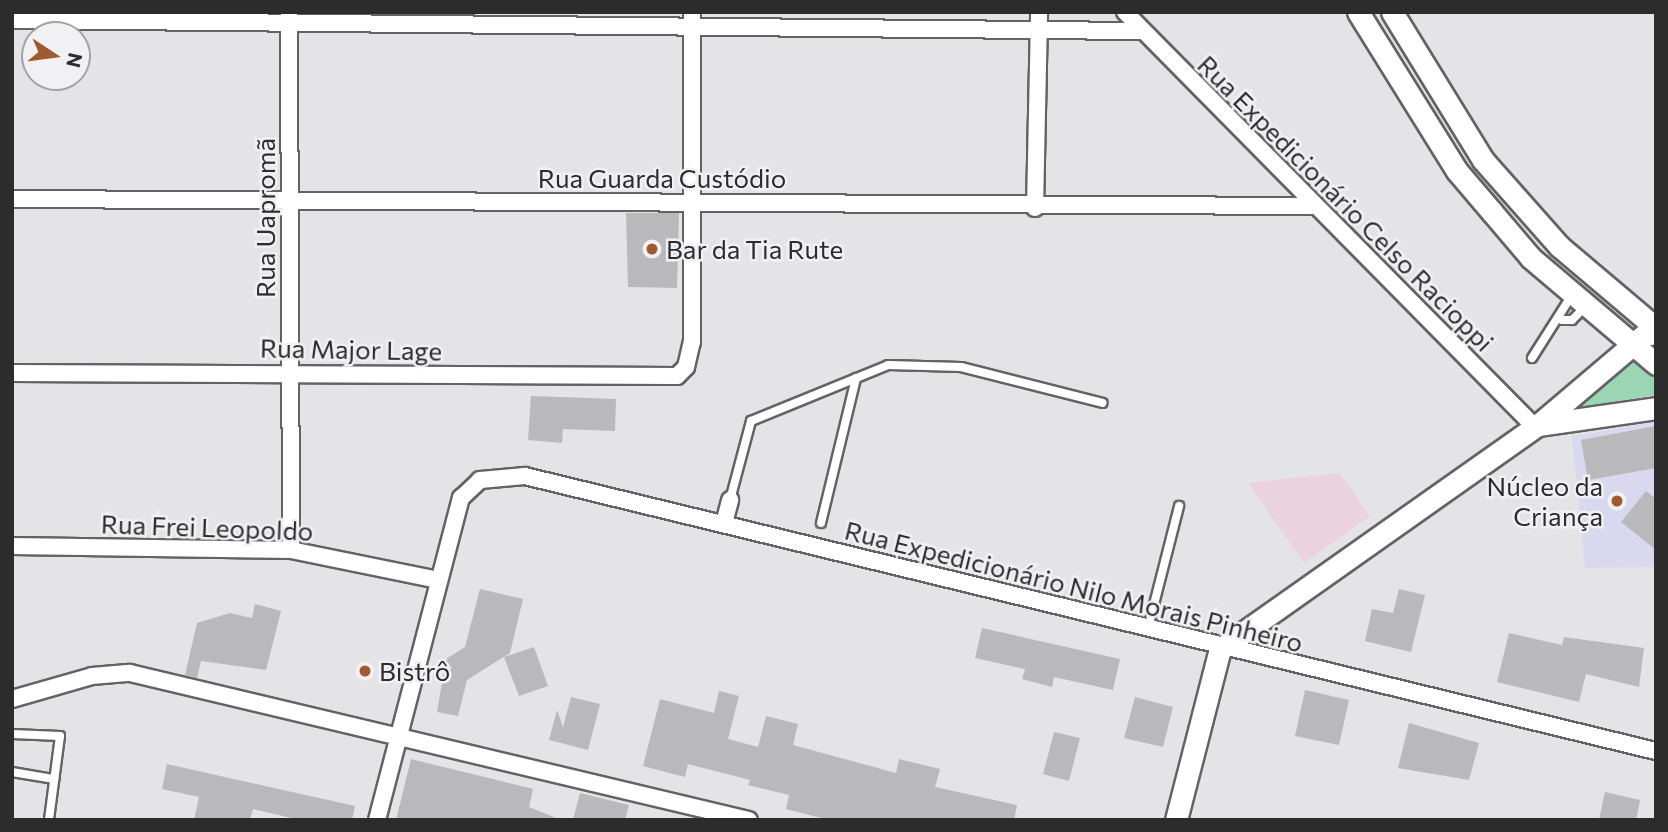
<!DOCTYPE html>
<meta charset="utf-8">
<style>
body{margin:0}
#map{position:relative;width:1668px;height:832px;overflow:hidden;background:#e4e4e7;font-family:Commissioner,sans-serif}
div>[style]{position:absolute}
.industrial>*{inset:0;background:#ebd3de}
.education>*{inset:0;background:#dad8ee}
.green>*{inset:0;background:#9cd5b4}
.building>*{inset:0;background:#b9b8ba}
.roads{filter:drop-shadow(2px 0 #626365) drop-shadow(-2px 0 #626365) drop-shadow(0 2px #626365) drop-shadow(0 -2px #626365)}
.service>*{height:8px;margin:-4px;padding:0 4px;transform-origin:4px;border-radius:4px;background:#fff}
.minor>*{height:16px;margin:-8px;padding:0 8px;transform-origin:8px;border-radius:8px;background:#fff}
.tertiary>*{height:21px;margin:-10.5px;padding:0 10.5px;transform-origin:10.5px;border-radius:10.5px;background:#fff}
.dots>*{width:19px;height:19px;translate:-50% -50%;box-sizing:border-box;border:4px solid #f1f1f4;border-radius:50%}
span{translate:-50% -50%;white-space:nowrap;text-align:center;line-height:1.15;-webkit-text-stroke:5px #f1f1f4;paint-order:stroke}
.street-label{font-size:26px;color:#2c2c2d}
.poi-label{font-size:26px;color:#2c2c2d}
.left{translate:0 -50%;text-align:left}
.right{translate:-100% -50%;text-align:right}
.frame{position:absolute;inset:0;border:14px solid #2c2c2d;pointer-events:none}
.north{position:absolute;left:21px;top:21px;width:70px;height:70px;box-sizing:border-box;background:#f1f1f4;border:2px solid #a2a2a4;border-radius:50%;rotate:103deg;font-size:19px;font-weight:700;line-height:28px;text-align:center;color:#2c2c2d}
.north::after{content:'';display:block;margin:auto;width:24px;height:32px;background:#a05a2f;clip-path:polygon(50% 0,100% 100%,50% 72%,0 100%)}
</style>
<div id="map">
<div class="industrial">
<div style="clip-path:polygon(1340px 473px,1370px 516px,1304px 563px,1248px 483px)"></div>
</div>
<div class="education">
<div style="clip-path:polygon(1656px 422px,1656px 567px,1585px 568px,1572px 436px)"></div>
</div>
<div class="green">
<div style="clip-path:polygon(1634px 356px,1656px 372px,1656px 395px,1574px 408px)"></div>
</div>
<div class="building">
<div style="clip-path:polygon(626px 213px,679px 213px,677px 288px,628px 287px)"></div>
<div style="clip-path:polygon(531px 396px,616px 399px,615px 431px,563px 429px,562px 443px,528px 440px)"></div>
<div style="clip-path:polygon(1656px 426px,1656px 468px,1588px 480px,1581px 440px)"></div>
<div style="clip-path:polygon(1646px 491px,1656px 499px,1656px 550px,1621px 522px)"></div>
<div style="clip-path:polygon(480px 589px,523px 599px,510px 653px,467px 680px,458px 716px,437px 712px,446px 659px,465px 647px)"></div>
<div style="clip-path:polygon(1399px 589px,1425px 595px,1411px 652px,1365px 641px,1372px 609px,1393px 613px)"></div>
<div style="clip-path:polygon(255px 604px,281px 611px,266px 670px,201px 661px,197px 678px,185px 675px,197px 623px,230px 613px,252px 618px)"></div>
<div style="clip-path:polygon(982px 628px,1120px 659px,1113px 690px,1054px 677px,1052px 687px,1022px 679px,1025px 669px,975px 658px)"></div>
<div style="clip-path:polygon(1509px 633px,1562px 645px,1564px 637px,1644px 648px,1639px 687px,1586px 674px,1579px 702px,1497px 682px)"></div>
<div style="clip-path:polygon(534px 647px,548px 686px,519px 696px,504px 657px)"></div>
<div style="clip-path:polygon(1305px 690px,1349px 700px,1339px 745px,1295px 736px)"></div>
<div style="clip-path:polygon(719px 691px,739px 696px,728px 739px,758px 747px,766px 716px,798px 724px,793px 745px,896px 773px,899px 759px,940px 769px,935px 787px,1017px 805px,1014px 820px,829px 820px,786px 809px,789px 795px,748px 785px,750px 780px,688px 764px,685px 777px,643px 766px,660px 699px,714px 713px)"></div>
<div style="clip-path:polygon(571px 697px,600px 704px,588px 750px,549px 740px,557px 710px,563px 727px)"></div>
<div style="clip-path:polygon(1135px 697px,1173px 707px,1163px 747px,1124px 738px)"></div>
<div style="clip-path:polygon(1409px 723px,1479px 743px,1469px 780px,1398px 768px)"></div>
<div style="clip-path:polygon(1054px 732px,1080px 738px,1069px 781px,1043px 774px)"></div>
<div style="clip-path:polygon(411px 759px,533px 789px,529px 807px,561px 820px,396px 820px)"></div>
<div style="clip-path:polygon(167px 764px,355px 806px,352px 820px,300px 820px,253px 809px,250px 820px,194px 820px,199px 797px,162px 789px)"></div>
<div style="clip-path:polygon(1605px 792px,1640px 800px,1636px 820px,1599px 820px)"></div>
<div style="clip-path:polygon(580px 793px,629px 805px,625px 820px,573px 820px)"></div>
</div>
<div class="roads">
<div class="service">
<div style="left:1562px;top:320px;width:10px"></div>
<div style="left:1572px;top:320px;width:18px;rotate:-45deg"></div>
<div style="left:1532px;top:358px;width:75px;rotate:-57.6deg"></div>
<div style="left:730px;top:500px;width:82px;rotate:-75.1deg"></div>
<div style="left:751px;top:421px;width:148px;rotate:-22.2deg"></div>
<div style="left:888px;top:365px;width:73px;rotate:1.6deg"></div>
<div style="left:961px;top:367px;width:146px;rotate:14.2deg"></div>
<div style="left:821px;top:523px;width:149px;rotate:-76.4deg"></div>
<div style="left:1148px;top:628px;width:126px;rotate:-75.7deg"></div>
<div style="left:12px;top:734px;width:48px;rotate:2.4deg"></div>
<div style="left:60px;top:736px;width:85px;rotate:97.5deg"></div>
<div style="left:12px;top:772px;width:43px;rotate:9.5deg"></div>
</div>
<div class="minor">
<div style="left:1125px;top:12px;width:583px;rotate:45.35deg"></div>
<div style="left:289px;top:13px;width:537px;rotate:89.79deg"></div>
<div style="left:12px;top:20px;width:1130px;rotate:0.56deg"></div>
<div style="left:12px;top:199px;width:1299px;rotate:0.31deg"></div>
<div style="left:1035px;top:208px;width:196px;rotate:-88.8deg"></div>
<div style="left:12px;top:373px;width:665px;rotate:0.26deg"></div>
<div style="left:677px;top:376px;width:13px;rotate:-45deg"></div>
<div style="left:686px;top:367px;width:26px;rotate:-77deg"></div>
<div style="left:692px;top:342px;width:330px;rotate:-90deg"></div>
<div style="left:724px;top:523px;width:24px;rotate:-75deg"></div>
<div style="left:12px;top:546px;width:279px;rotate:0.8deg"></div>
<div style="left:291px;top:550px;width:151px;rotate:11.5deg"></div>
<div style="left:12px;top:699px;width:83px;rotate:-16deg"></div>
<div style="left:92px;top:676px;width:38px;rotate:-5deg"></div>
<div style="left:130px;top:673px;width:636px;rotate:13.36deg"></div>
<div style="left:377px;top:820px;width:333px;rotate:-75.4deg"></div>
<div style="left:461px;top:498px;width:26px;rotate:-43deg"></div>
<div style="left:480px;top:480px;width:45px;rotate:-5.1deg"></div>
<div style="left:525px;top:476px;width:1164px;rotate:13.67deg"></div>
</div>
<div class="tertiary">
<div style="left:1358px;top:12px;width:187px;rotate:58.1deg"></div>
<div style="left:1457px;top:171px;width:54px;rotate:49.5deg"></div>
<div style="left:1492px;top:212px;width:60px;rotate:49.7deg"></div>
<div style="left:1531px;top:258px;width:164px;rotate:40.3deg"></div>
<div style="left:1392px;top:12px;width:174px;rotate:58.4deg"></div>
<div style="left:1483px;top:160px;width:115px;rotate:48.5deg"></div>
<div style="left:1559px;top:246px;width:127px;rotate:40.2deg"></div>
<div style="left:1538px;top:425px;width:119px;rotate:-8.2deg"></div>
<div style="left:1176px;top:820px;width:177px;rotate:-75.6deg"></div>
<div style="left:1220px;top:649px;width:389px;rotate:-35.2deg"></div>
<div style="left:1538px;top:425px;width:139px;rotate:-40.3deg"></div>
<div style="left:1644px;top:335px;width:12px;rotate:-9deg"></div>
</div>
</div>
<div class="dots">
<div style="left:652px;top:249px;background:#a05a2f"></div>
<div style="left:1617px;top:501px;background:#a05a2f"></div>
<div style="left:365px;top:671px;background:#a05a2f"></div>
</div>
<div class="street-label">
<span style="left:662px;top:178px">Rua Guarda Custódio</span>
<span style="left:1346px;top:203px;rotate:45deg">Rua Expedicionário Celso Racioppi</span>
<span style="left:265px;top:218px;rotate:-90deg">Rua Uapromã</span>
<span style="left:351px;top:349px;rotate:1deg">Rua Major Lage</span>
<span style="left:207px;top:527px;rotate:2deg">Rua Frei Leopoldo</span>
<span style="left:1074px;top:586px;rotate:14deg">Rua Expedicionário Nilo Morais Pinheiro</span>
</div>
<div class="poi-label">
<span class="left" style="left:666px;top:249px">Bar da Tia Rute</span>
<span class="right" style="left:1603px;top:501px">Núcleo da<br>Criança</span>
<span class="left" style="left:379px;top:671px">Bistrô</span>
</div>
<div class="frame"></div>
<div class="north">N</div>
</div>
